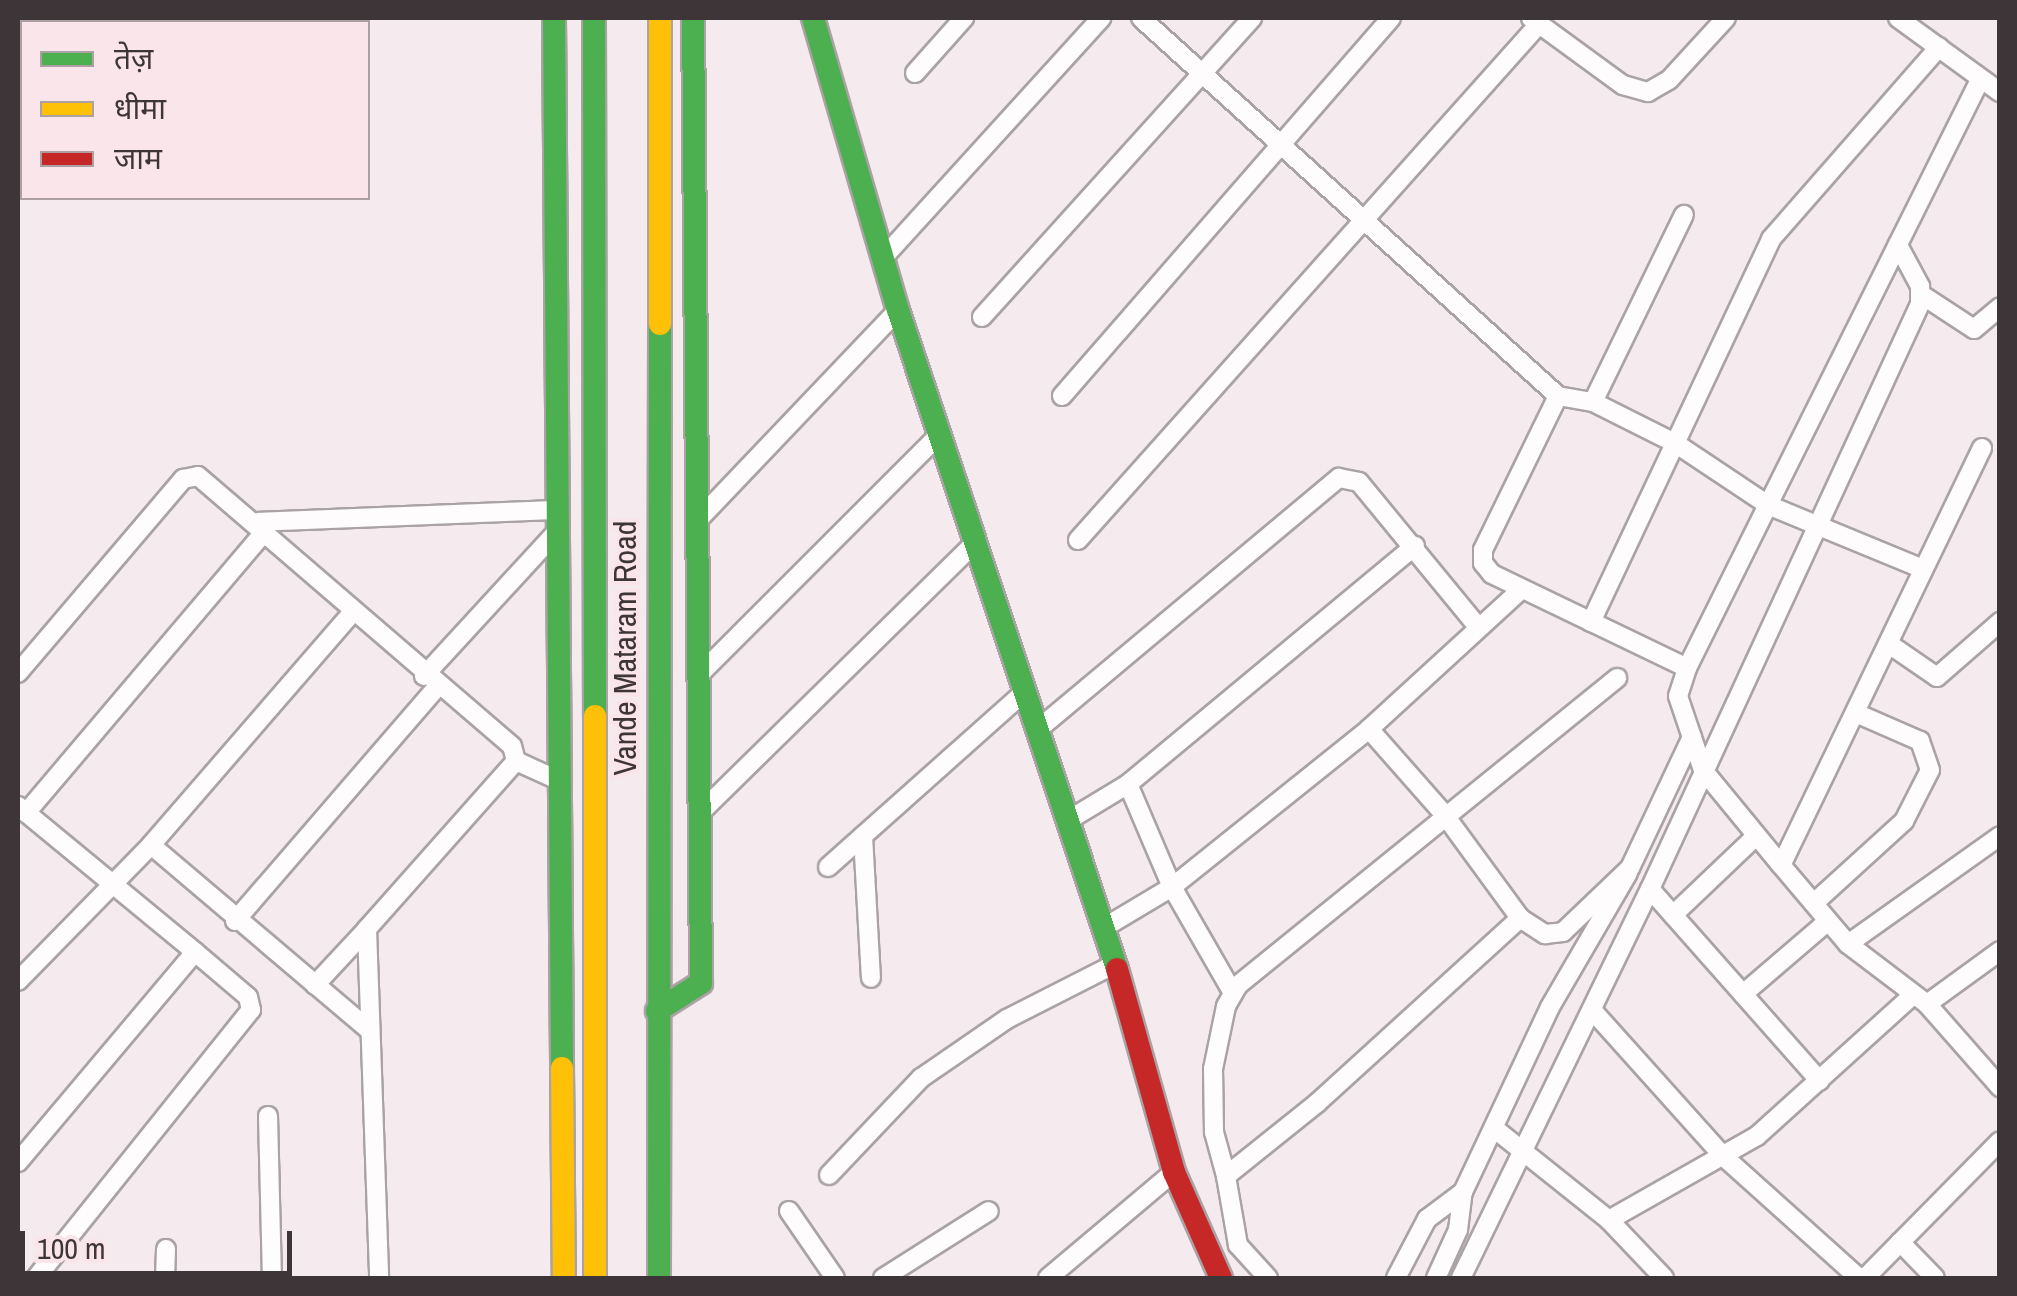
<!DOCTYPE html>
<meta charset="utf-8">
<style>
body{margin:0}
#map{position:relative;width:2017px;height:1296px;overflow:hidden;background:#f5eaed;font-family:"Archivo Narrow","Noto Sans Devanagari",sans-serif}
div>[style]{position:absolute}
.roads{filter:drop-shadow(2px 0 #aaa2a4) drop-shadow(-2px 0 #aaa2a4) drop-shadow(0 2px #aaa2a4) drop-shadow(0 -2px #aaa2a4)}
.street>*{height:18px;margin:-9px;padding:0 9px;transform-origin:9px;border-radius:9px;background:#fefcfc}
.fast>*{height:22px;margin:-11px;padding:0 11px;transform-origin:11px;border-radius:11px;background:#4caf50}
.slow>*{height:22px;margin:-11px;padding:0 11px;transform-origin:11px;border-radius:11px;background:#ffc107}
.jam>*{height:22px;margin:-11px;padding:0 11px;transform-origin:11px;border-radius:11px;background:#c62828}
span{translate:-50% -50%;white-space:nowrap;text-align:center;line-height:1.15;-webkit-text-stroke:8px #fae5ea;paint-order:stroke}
.street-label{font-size:32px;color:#3d3537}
.frame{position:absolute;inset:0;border:20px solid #3d3537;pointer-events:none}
.legend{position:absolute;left:20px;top:20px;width:350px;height:180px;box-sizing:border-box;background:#fae5ea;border:2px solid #ae9fa2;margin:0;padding:12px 18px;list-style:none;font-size:30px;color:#3d3537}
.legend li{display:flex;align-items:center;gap:20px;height:50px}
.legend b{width:50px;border:2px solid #ae9fa2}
.scale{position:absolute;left:20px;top:1231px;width:272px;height:45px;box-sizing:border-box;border:5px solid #3d3537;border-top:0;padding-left:12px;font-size:30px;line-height:35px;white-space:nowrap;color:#3d3537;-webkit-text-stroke:8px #fae5ea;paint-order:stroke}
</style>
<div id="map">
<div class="roads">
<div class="street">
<div style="left:1141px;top:18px;width:563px;rotate:42.19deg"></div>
<div style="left:1558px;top:396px;width:36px;rotate:10deg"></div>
<div style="left:1593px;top:402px;width:92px;rotate:26.6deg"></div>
<div style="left:1675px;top:443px;width:112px;rotate:33.7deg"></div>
<div style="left:1768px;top:505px;width:475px;rotate:-63.5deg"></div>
<div style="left:1531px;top:18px;width:114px;rotate:36.1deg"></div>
<div style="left:1623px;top:85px;width:26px;rotate:16deg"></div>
<div style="left:1648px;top:92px;width:24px;rotate:-30deg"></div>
<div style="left:1669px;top:80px;width:84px;rotate:-47.4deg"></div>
<div style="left:1898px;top:18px;width:126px;rotate:36deg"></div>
<div style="left:915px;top:73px;width:74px;rotate:-48.3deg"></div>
<div style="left:882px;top:259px;width:326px;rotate:-47.7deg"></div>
<div style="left:1922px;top:295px;width:62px;rotate:33.2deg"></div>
<div style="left:1974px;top:329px;width:34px;rotate:-40deg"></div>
<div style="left:982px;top:317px;width:403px;rotate:-47.9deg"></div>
<div style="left:1062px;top:396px;width:501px;rotate:-48.96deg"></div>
<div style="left:1558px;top:396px;width:171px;rotate:116deg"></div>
<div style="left:1483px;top:550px;width:13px;rotate:90deg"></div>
<div style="left:1483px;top:563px;width:14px;rotate:51deg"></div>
<div style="left:1492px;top:574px;width:216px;rotate:25.7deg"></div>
<div style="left:1593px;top:402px;width:208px;rotate:-64.1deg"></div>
<div style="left:1982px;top:448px;width:463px;rotate:115.7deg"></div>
<div style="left:1781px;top:865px;width:104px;rotate:49.7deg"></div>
<div style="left:1848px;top:944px;width:99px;rotate:37.2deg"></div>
<div style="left:1927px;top:1004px;width:111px;rotate:48.7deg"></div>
<div style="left:699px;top:519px;width:289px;rotate:-46.4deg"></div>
<div style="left:258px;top:522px;width:300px;rotate:-2.3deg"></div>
<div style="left:1078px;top:540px;width:692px;rotate:-48.22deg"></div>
<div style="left:1591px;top:622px;width:423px;rotate:-64.8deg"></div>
<div style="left:1771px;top:239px;width:255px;rotate:-48.8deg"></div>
<div style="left:1889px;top:644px;width:58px;rotate:34.5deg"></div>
<div style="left:1937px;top:677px;width:84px;rotate:-41.1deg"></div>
<div style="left:18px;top:673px;width:255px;rotate:-49.6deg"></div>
<div style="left:183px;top:479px;width:15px;rotate:-11deg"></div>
<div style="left:198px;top:476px;width:414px;rotate:40.7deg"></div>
<div style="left:512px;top:746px;width:16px;rotate:75deg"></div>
<div style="left:516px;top:761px;width:225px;rotate:131.6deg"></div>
<div style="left:367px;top:929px;width:349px;rotate:88deg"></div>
<div style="left:701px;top:673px;width:337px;rotate:-45deg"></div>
<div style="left:424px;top:676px;width:200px;rotate:-47.4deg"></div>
<div style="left:1369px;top:729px;width:113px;rotate:48.6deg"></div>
<div style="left:1444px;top:814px;width:129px;rotate:53.8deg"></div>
<div style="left:1520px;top:918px;width:30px;rotate:33deg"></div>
<div style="left:1545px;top:934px;width:18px;rotate:-6deg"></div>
<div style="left:1563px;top:932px;width:93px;rotate:-43.7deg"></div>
<div style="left:1630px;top:868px;width:145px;rotate:-64.7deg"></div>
<div style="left:1036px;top:731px;width:395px;rotate:-39.9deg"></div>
<div style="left:1339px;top:478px;width:20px;rotate:11deg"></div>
<div style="left:1359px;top:482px;width:188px;rotate:50.6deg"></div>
<div style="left:516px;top:761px;width:48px;rotate:24.4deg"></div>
<div style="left:1128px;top:784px;width:112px;rotate:66.9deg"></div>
<div style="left:1172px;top:887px;width:122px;rotate:60.1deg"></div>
<div style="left:18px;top:806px;width:229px;rotate:39.5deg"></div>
<div style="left:195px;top:952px;width:275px;rotate:130.1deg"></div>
<div style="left:704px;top:809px;width:378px;rotate:-44.5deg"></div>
<div style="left:26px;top:813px;width:371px;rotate:-49.7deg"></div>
<div style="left:1067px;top:821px;width:71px;rotate:-31.2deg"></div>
<div style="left:1128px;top:784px;width:373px;rotate:-39.7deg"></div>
<div style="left:863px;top:836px;width:142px;rotate:86.8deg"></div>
<div style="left:151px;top:845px;width:308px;rotate:-49.1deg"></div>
<div style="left:1781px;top:865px;width:123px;rotate:-129.4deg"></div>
<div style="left:1703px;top:770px;width:78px;rotate:-108.7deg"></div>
<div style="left:1678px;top:696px;width:29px;rotate:-72deg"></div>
<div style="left:1687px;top:668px;width:182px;rotate:-63.6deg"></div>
<div style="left:1768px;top:505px;width:168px;rotate:22.4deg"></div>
<div style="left:828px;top:867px;width:261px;rotate:-41.7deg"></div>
<div style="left:1650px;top:889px;width:256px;rotate:48.5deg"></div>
<div style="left:1814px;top:903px;width:122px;rotate:-42.3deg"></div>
<div style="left:1904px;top:821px;width:57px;rotate:-63deg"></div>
<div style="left:1930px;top:770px;width:31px;rotate:-109deg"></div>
<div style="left:1920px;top:741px;width:70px;rotate:-156.4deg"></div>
<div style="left:1673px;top:915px;width:115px;rotate:-43.6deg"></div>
<div style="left:235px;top:921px;width:309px;rotate:-49.2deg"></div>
<div style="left:1105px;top:927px;width:78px;rotate:-30.8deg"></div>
<div style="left:1172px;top:887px;width:253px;rotate:-38.7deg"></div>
<div style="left:1369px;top:729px;width:207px;rotate:-42.5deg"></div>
<div style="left:1848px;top:944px;width:186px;rotate:-35.4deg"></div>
<div style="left:18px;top:981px;width:190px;rotate:-45.6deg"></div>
<div style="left:151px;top:845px;width:287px;rotate:40.3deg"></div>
<div style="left:315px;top:985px;width:76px;rotate:-47.1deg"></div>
<div style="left:1743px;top:994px;width:111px;rotate:-40.6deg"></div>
<div style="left:1927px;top:1004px;width:90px;rotate:-36deg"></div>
<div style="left:1592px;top:1010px;width:196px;rotate:48.1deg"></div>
<div style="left:1723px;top:1156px;width:183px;rotate:41.9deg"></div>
<div style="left:268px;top:1116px;width:162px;rotate:88.6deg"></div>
<div style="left:1495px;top:1129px;width:146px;rotate:38.6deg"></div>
<div style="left:829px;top:1175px;width:134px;rotate:-46.5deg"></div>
<div style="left:921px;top:1078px;width:104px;rotate:-34.5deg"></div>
<div style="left:1007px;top:1019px;width:121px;rotate:-27deg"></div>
<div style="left:1226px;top:1176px;width:46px;rotate:-105.3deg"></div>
<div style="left:1214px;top:1132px;width:63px;rotate:-90.9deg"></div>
<div style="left:1213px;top:1069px;width:64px;rotate:-78.3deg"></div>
<div style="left:1226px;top:1006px;width:24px;rotate:-60deg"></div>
<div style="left:1238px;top:985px;width:488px;rotate:-39deg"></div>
<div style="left:789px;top:1211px;width:81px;rotate:55.5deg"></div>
<div style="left:1900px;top:1242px;width:50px;rotate:45.8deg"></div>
<div style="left:36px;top:1278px;width:344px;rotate:-51.3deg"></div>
<div style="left:251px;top:1010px;width:13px;rotate:-103deg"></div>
<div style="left:248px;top:997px;width:70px;rotate:-139.7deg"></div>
<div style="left:165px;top:1278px;width:29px;rotate:-88deg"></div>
<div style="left:883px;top:1278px;width:125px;rotate:-32.3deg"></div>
<div style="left:1048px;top:1278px;width:165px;rotate:-40.1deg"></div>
<div style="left:1268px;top:1278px;width:45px;rotate:-132.3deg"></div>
<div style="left:1238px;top:1245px;width:70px;rotate:-99.9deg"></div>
<div style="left:1226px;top:1176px;width:117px;rotate:-38.7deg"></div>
<div style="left:1317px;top:1103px;width:275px;rotate:-42.3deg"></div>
<div style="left:1396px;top:1278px;width:67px;rotate:-62.3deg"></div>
<div style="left:1427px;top:1219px;width:45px;rotate:-36.9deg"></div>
<div style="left:1463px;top:1192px;width:204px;rotate:-64.8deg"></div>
<div style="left:1550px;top:1007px;width:155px;rotate:-59.8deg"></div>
<div style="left:1436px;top:1278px;width:53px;rotate:-65.4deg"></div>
<div style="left:1458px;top:1230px;width:38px;rotate:-83deg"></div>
<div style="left:1461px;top:1278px;width:432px;rotate:-64.1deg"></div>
<div style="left:1650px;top:889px;width:644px;rotate:-65.22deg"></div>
<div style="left:1920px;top:304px;width:18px;rotate:-90deg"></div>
<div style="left:1920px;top:286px;width:47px;rotate:-118.2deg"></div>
<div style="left:1664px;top:1278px;width:80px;rotate:-133.5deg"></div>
<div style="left:1609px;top:1220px;width:170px;rotate:-29.6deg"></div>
<div style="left:1757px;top:1136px;width:210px;rotate:-42.1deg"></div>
<div style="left:1865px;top:1278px;width:192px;rotate:-45.4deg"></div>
</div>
<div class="fast">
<div style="left:554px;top:18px;width:1050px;rotate:89.56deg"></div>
<div style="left:594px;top:18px;width:698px;rotate:89.92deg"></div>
<div style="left:813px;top:18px;width:304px;rotate:73.8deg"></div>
<div style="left:898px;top:310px;width:694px;rotate:71.62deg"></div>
<div style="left:657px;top:1011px;width:52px;rotate:-32.5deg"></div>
<div style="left:701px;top:983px;width:965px;rotate:-90.47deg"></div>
<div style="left:659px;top:1278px;width:954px;rotate:-89.94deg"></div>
</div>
<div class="slow">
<div style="left:660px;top:324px;width:306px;rotate:-90deg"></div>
<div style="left:595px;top:716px;width:562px;rotate:90deg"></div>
<div style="left:562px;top:1068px;width:210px;rotate:89.5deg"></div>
</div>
<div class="jam">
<div style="left:1117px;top:969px;width:211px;rotate:74.3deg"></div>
<div style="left:1174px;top:1172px;width:116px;rotate:66.1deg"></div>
</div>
</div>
<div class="street-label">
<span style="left:625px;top:648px;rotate:-90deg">Vande Mataram Road</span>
</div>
<div class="frame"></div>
<ul class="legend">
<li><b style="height:12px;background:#4caf50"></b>तेज़</li>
<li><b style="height:12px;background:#ffc107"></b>धीमा</li>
<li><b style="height:12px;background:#c62828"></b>जाम</li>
</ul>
<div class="scale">100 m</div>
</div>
